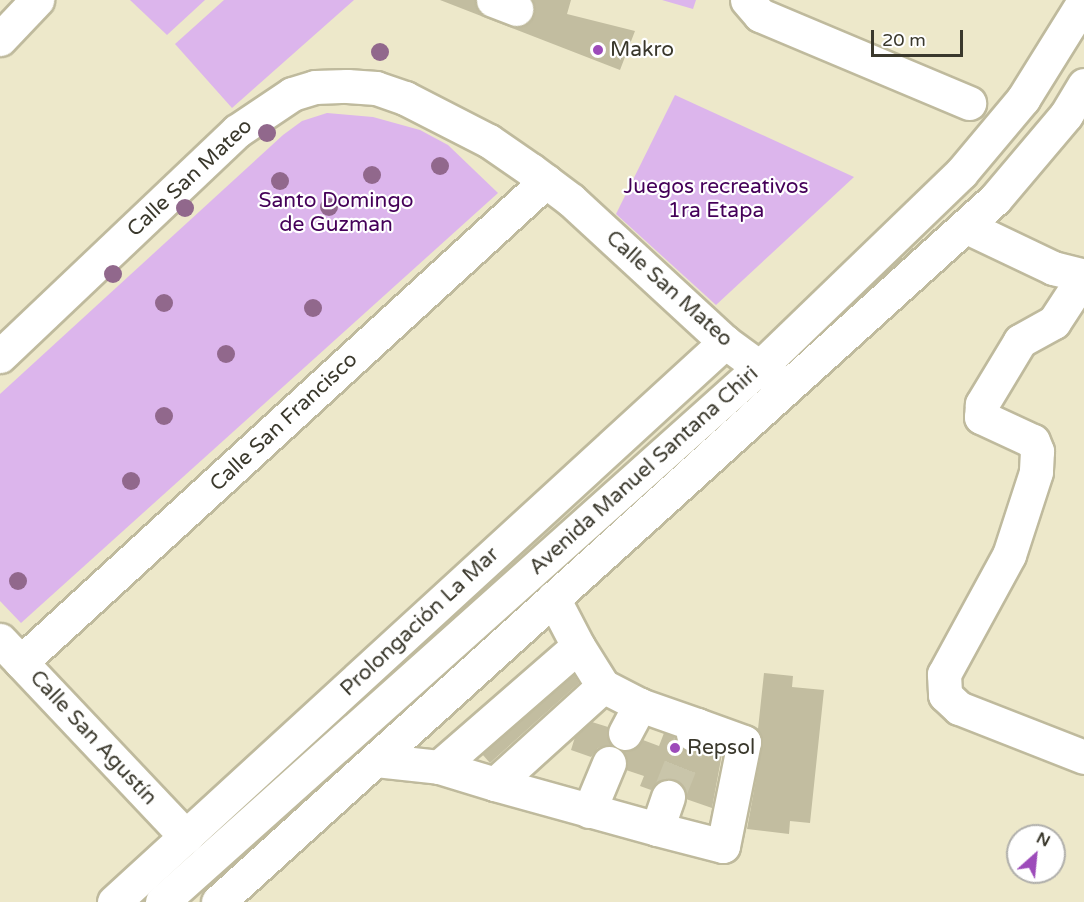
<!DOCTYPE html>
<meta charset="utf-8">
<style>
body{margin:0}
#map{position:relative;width:1084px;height:902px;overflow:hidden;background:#ede8ca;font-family:"Varela Round",sans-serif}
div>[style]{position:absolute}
.green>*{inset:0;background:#dcb5ec}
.building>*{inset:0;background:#c2bda0}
.minor-tunnel>*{height:33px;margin-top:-16.5px;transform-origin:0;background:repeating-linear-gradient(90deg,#c9c5aa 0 33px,transparent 0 49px)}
.roads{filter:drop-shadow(2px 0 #bfba9d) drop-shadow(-2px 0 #bfba9d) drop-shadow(0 2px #bfba9d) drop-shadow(0 -2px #bfba9d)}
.minor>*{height:33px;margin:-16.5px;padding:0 16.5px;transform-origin:16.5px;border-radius:16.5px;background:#fff}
.trees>*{width:18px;height:18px;margin:-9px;border-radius:50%;background:#91688c}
.dots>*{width:16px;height:16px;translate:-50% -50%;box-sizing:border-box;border:3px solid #fff;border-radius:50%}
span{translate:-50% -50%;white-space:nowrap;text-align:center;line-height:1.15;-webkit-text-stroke:4.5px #fff;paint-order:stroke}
.poi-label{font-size:21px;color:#3a382c}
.left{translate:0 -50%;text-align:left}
.street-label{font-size:21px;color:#3a382c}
.park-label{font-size:21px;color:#450059}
.north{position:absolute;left:1006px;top:824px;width:60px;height:60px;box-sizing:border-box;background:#fff;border:2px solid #b0afab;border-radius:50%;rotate:27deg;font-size:16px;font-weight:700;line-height:24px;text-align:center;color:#3a382c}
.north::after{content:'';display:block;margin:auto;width:21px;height:27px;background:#9d4bba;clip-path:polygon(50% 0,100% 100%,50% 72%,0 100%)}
.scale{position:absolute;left:871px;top:30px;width:92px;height:27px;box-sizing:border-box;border:3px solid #3a382c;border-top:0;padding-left:8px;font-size:18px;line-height:21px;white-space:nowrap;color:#3a382c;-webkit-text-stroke:4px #fff;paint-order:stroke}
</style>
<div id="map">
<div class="green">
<div style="clip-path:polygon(130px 0,205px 0,167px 35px)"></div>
<div style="clip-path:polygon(224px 0,354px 0,232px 108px,175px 44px)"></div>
<div style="clip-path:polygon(662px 0,696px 0,693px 9px)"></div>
<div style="clip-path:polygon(675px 95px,854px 177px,716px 305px,616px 214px)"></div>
<div style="clip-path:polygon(327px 113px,373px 117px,420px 130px,448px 145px,498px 193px,21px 623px,0 601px,0 394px,283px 135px,302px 121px)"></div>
</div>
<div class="building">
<div style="clip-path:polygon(440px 0,475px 0,478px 11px,486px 17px,518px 28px,533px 16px,532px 0,571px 0,567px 14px,635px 31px,620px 70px)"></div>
<div style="clip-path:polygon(764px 673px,793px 676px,792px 687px,824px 690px,810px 823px,790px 821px,789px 834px,747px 829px,762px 746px,758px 729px)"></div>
<div style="clip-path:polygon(574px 675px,579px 683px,490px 763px,482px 754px)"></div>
<div style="clip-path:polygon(592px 722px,608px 727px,611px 745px,598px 748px,591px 757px,571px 750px,575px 737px)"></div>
<div style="clip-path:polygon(664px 733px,675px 737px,686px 751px,705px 748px,722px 754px,712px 808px,686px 799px,682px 785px,675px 780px,664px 779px,651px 790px,640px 786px,644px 776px,626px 770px,624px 751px,634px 749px,643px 740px,659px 746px)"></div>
</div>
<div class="minor-tunnel">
<div style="left:668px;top:797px;width:68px;rotate:-68.4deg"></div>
</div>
<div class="roads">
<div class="minor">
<div style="left:493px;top:0;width:25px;rotate:21deg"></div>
<div style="left:747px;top:0;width:20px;rotate:49deg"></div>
<div style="left:760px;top:15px;width:227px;rotate:22.8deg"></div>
<div style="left:0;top:39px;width:54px;rotate:-46.5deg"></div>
<div style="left:965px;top:226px;width:98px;rotate:25.5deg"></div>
<div style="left:1053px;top:268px;width:32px;rotate:14deg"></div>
<div style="left:1084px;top:276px;width:55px;rotate:123.1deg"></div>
<div style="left:1054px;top:322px;width:39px;rotate:151deg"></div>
<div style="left:1020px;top:341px;width:74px;rotate:121.1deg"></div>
<div style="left:982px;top:404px;width:13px;rotate:94deg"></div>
<div style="left:981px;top:417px;width:57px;rotate:24.8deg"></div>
<div style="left:1033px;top:441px;width:11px;rotate:68deg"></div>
<div style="left:1037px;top:451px;width:21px;rotate:93deg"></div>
<div style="left:1036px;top:472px;width:87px;rotate:108deg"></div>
<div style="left:1009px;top:555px;width:136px;rotate:118.6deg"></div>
<div style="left:944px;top:674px;width:21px;rotate:87deg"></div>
<div style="left:945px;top:695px;width:19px;rotate:43deg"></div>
<div style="left:959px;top:708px;width:134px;rotate:21.4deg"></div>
<div style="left:0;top:356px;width:327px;rotate:-43.5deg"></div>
<div style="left:237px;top:131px;width:66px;rotate:-33.9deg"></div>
<div style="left:292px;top:94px;width:24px;rotate:-17deg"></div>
<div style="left:315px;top:87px;width:32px;rotate:-2deg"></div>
<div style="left:347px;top:86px;width:29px;rotate:4deg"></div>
<div style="left:376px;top:88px;width:31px;rotate:19deg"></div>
<div style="left:405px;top:98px;width:94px;rotate:27.1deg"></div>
<div style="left:489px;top:141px;width:51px;rotate:34.6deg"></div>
<div style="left:531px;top:170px;width:50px;rotate:36.9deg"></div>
<div style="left:571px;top:200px;width:209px;rotate:42.7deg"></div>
<div style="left:725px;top:342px;width:64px;rotate:36.2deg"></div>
<div style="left:0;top:640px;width:271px;rotate:46.6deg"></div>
<div style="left:21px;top:662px;width:712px;rotate:-42.5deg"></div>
<div style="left:603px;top:686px;width:42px;rotate:27.2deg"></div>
<div style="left:640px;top:705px;width:60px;rotate:19.3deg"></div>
<div style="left:697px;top:725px;width:10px;rotate:114deg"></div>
<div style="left:625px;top:733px;width:32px;rotate:-62deg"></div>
<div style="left:376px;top:760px;width:63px;rotate:6.3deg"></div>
<div style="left:439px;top:767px;width:184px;rotate:-41deg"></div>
<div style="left:578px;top:646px;width:54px;rotate:-117.5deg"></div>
<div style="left:439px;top:767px;width:59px;rotate:16.9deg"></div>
<div style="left:495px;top:784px;width:146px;rotate:-42.2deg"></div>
<div style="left:603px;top:686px;width:47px;rotate:-122deg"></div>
<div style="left:495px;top:784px;width:168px;rotate:15.5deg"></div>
<div style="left:657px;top:829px;width:34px;rotate:-71deg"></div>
<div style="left:589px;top:811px;width:52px;rotate:-67.4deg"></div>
<div style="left:657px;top:829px;width:68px;rotate:14.4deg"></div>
<div style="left:723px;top:846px;width:106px;rotate:-78.6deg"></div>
<div style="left:744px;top:742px;width:50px;rotate:-160.1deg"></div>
<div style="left:114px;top:902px;width:829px;rotate:-42.51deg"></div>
<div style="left:162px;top:902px;width:801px;rotate:-41.81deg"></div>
<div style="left:759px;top:368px;width:281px;rotate:-44deg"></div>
<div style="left:961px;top:173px;width:97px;rotate:-50deg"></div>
<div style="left:1023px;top:99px;width:115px;rotate:-58.1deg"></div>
<div style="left:218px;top:902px;width:1048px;rotate:-42.14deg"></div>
<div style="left:995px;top:199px;width:110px;rotate:-49.8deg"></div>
<div style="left:1066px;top:115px;width:35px;rotate:-59deg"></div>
</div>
</div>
<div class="trees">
<div style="left:380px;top:52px"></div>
<div style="left:267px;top:133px"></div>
<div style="left:440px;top:166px"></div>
<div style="left:372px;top:175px"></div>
<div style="left:280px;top:181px"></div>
<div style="left:329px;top:207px"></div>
<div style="left:185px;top:208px"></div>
<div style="left:113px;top:274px"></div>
<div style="left:164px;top:303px"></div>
<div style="left:313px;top:308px"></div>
<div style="left:226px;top:354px"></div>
<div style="left:164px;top:416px"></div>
<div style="left:131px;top:481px"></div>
<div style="left:18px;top:581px"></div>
</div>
<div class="dots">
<div style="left:598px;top:50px;background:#9d4bba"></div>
<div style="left:675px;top:748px;background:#9d4bba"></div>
</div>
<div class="poi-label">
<span class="left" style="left:610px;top:50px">Makro</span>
<span class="left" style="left:687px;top:748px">Repsol</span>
</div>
<div class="street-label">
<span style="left:190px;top:178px;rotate:-43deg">Calle San Mateo</span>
<span style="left:669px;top:289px;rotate:42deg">Calle San Mateo</span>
<span style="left:284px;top:422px;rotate:-43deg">Calle San Francisco</span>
<span style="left:644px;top:471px;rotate:-42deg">Avenida Manuel Santana Chiri</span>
<span style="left:420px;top:622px;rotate:-43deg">Prolongación La Mar</span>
<span style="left:93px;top:738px;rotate:47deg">Calle San Agustín</span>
</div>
<div class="park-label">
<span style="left:716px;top:199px">Juegos recreativos<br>1ra Etapa</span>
<span style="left:336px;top:213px">Santo Domingo<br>de Guzman</span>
</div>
<div class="north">N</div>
<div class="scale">20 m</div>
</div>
